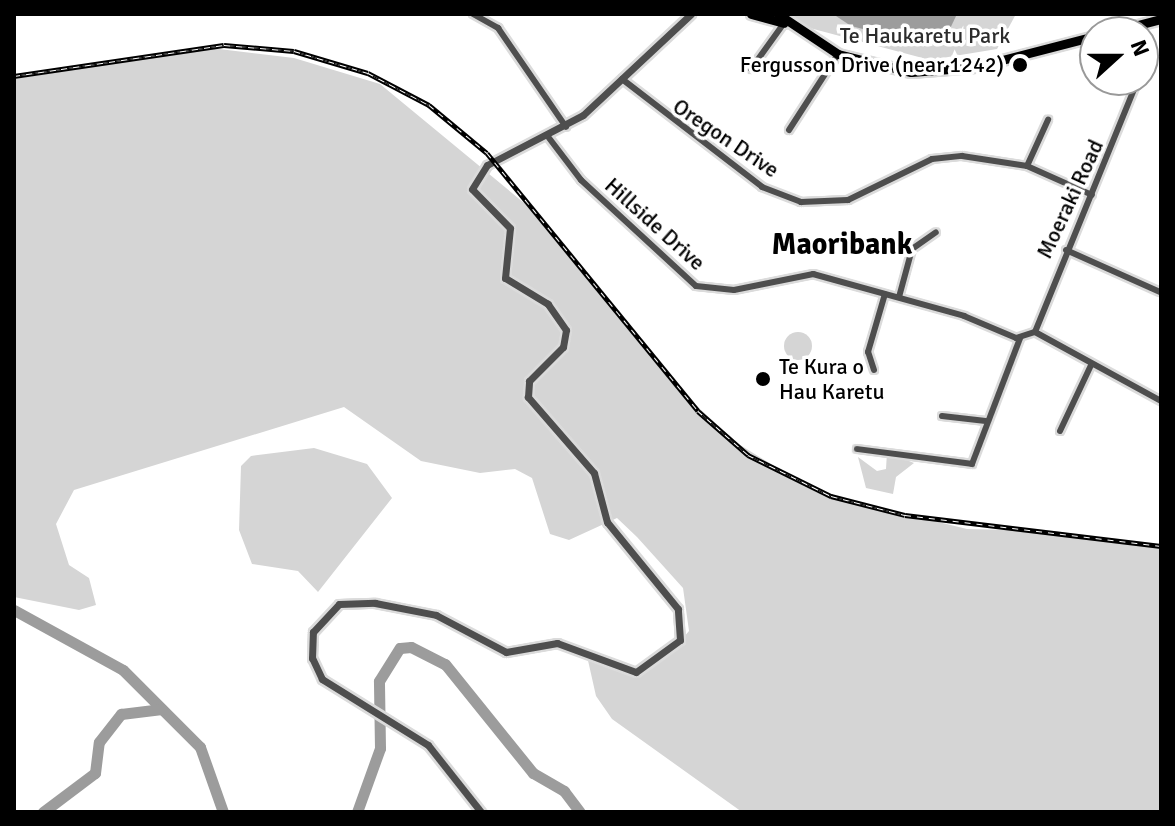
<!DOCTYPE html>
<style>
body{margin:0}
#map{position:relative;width:1175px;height:826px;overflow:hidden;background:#fff;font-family:Signika,sans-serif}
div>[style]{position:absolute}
.green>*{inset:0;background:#d5d5d5}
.round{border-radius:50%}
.water>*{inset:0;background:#9c9c9c}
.river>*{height:11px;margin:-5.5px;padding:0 5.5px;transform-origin:5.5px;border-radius:5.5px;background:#9c9c9c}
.roads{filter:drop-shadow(2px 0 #dbdbdb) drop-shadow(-2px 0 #dbdbdb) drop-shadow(0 2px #dbdbdb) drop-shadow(0 -2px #dbdbdb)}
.minor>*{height:6px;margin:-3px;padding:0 3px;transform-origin:3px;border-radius:3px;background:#4e4e4e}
.tertiary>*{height:7px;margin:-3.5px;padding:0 3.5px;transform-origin:3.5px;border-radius:3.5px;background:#4e4e4e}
.trunk>*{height:9px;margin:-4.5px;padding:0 4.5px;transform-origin:4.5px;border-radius:4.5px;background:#000}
.rail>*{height:5px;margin-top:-2.5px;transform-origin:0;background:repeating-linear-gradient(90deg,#fff 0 6px,#000 0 12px);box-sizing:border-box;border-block:2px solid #000}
.dots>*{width:22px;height:22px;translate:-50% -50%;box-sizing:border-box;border:4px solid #fff;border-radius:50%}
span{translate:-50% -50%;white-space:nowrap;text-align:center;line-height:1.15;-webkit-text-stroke:7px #fff;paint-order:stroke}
.park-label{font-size:22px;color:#2c2c2c}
.poi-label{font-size:22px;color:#000}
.right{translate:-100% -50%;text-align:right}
.left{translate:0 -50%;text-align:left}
.street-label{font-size:22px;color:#000}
.district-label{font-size:30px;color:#000;font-weight:700}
.frame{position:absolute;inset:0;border:16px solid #000;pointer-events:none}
.north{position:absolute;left:1079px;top:16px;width:80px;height:80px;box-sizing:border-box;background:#fff;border:2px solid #999;border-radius:50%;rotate:69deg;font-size:22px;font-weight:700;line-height:32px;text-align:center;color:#000}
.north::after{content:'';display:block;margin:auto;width:28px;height:36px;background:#000;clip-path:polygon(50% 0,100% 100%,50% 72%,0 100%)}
</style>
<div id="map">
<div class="green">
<div style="clip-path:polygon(791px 14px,1016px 14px,997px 49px,930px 60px,806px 27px)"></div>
<div style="clip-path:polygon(211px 48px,294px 58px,380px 84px,529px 207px,675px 386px,737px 443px,816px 492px,967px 529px,1055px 531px,1161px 548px,1161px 812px,742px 812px,612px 719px,596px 696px,587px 656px,633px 671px,665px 659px,689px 631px,683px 588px,637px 537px,617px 518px,569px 540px,550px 534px,532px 478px,515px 469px,480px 473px,421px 461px,344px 407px,74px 490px,56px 524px,69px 565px,89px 578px,96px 605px,79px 610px,14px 597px,14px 79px)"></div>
<div class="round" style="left:784px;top:332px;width:28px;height:28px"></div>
<div style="clip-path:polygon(314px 448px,367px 464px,392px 498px,318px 592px,298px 571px,252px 564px,239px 530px,241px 466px,251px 456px)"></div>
<div style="clip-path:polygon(887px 452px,914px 463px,896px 477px,893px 494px,866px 488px,858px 457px,877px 471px,886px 469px)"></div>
</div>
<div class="water">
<div style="clip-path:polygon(833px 14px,957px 14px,947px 35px,923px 44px,851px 26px)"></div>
</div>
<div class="river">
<div style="left:14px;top:610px;width:124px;rotate:28.8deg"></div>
<div style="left:123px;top:670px;width:109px;rotate:45deg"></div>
<div style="left:200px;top:747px;width:69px;rotate:70.5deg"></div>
<div style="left:43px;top:812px;width:65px;rotate:-36.9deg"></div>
<div style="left:95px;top:773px;width:31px;rotate:-83deg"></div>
<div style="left:99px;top:742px;width:36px;rotate:-52deg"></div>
<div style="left:121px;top:714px;width:41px;rotate:-7deg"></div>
<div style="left:357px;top:812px;width:68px;rotate:-70.2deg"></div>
<div style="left:380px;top:748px;width:67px;rotate:-90.9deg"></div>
<div style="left:379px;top:681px;width:39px;rotate:-58deg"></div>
<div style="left:400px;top:648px;width:11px;rotate:-5deg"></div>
<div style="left:411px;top:647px;width:38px;rotate:27deg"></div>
<div style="left:445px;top:664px;width:140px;rotate:51.1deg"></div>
<div style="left:533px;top:773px;width:36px;rotate:30deg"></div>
<div style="left:564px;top:791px;width:26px;rotate:53deg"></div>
</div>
<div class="roads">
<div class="minor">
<div style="left:473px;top:14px;width:29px;rotate:29deg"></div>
<div style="left:498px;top:28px;width:120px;rotate:55.5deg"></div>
<div style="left:751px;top:69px;width:57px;rotate:-54.3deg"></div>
<div style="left:622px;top:79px;width:177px;rotate:37.6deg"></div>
<div style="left:762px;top:187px;width:42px;rotate:21deg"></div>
<div style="left:801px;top:202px;width:47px;rotate:-2.4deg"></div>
<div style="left:848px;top:200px;width:93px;rotate:-26deg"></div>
<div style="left:932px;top:159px;width:30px;rotate:-6deg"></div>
<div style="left:962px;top:156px;width:66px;rotate:8.7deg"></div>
<div style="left:1027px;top:166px;width:71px;rotate:24deg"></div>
<div style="left:789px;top:130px;width:90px;rotate:-57.2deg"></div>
<div style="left:549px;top:138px;width:53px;rotate:52.7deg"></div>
<div style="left:581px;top:180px;width:156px;rotate:42.7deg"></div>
<div style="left:696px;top:286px;width:38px;rotate:6deg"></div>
<div style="left:734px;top:290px;width:81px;rotate:-11.4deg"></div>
<div style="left:813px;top:274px;width:157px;rotate:15.5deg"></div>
<div style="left:964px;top:316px;width:56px;rotate:22.9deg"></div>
<div style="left:1016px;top:338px;width:20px;rotate:-18deg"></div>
<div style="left:1027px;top:166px;width:51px;rotate:-65.5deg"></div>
<div style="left:1066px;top:250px;width:103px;rotate:24.1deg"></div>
<div style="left:899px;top:297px;width:50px;rotate:-74.8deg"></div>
<div style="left:912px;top:249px;width:29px;rotate:-35deg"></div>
<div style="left:1035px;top:332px;width:272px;rotate:-67.8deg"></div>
<div style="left:1035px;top:332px;width:144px;rotate:28.7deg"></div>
<div style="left:874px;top:370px;width:19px;rotate:-108deg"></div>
<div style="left:868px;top:352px;width:60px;rotate:-73.7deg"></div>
<div style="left:942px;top:416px;width:44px;rotate:6.5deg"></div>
<div style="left:1060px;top:431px;width:73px;rotate:-64.8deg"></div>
<div style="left:857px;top:449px;width:116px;rotate:7.4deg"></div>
<div style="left:972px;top:464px;width:135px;rotate:-69.1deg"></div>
</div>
<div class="tertiary">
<div style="left:481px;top:812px;width:85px;rotate:-128.3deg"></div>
<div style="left:428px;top:745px;width:125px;rotate:-148.1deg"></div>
<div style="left:322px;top:679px;width:23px;rotate:-115deg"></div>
<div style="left:312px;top:658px;width:26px;rotate:-88deg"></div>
<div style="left:313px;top:632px;width:38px;rotate:-47deg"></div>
<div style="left:339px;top:604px;width:36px;rotate:-2deg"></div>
<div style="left:375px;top:603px;width:62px;rotate:11.1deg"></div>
<div style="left:436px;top:615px;width:79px;rotate:27.9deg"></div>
<div style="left:506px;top:652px;width:52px;rotate:-10deg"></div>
<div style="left:557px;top:643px;width:84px;rotate:20.2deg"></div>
<div style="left:636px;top:672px;width:54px;rotate:-36deg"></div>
<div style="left:680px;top:640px;width:31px;rotate:-94deg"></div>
<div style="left:678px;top:609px;width:112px;rotate:-129.2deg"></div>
<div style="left:607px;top:522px;width:51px;rotate:-104.9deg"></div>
<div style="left:594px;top:473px;width:101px;rotate:-131deg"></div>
<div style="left:528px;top:397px;width:16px;rotate:-86deg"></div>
<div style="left:529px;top:381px;width:48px;rotate:-45deg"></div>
<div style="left:563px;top:347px;width:17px;rotate:-80deg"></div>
<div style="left:566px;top:330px;width:32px;rotate:-125deg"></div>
<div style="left:548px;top:304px;width:50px;rotate:-148.8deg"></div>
<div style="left:505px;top:278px;width:50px;rotate:-84.3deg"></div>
<div style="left:510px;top:228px;width:54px;rotate:-134.3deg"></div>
<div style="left:472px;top:189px;width:28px;rotate:-58deg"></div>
<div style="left:487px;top:165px;width:108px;rotate:-27.5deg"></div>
<div style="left:583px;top:115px;width:148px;rotate:-43.1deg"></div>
</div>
<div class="trunk">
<div style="left:751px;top:14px;width:34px;rotate:15deg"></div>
<div style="left:778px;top:14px;width:72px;rotate:33.7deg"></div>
<div style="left:838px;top:54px;width:75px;rotate:13.9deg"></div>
<div style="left:911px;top:72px;width:64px;rotate:-4.5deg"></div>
<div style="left:975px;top:67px;width:124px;rotate:-14.5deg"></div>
<div style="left:1111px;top:32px;width:52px;rotate:-14.6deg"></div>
</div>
</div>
<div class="rail">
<div style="left:14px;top:76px;width:212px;rotate:-8.4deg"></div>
<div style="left:224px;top:45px;width:70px;rotate:4.9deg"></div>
<div style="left:294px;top:51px;width:77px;rotate:16.6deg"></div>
<div style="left:368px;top:73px;width:69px;rotate:27.7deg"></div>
<div style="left:429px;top:105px;width:75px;rotate:39.6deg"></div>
<div style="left:487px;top:153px;width:333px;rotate:50.7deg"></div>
<div style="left:698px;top:411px;width:67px;rotate:41.3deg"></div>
<div style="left:748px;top:455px;width:93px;rotate:26.3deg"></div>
<div style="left:831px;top:496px;width:76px;rotate:14.4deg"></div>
<div style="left:905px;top:515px;width:258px;rotate:6.9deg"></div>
</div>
<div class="dots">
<div style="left:1020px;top:65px;background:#000"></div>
<div style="left:763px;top:379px;background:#000"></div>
</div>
<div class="park-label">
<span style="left:925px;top:36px">Te Haukaretu Park</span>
</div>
<div class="poi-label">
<span class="right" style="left:1004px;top:65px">Fergusson Drive (near 1242)</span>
<span class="left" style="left:779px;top:379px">Te Kura o<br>Hau Karetu</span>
</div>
<div class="street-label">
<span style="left:726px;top:138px;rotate:34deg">Oregon Drive</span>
<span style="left:1070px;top:199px;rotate:-65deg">Moeraki Road</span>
<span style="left:655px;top:224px;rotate:42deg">Hillside Drive</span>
</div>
<div class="district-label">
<span style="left:842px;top:245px">Maoribank</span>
</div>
<div class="frame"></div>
<div class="north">N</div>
</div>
